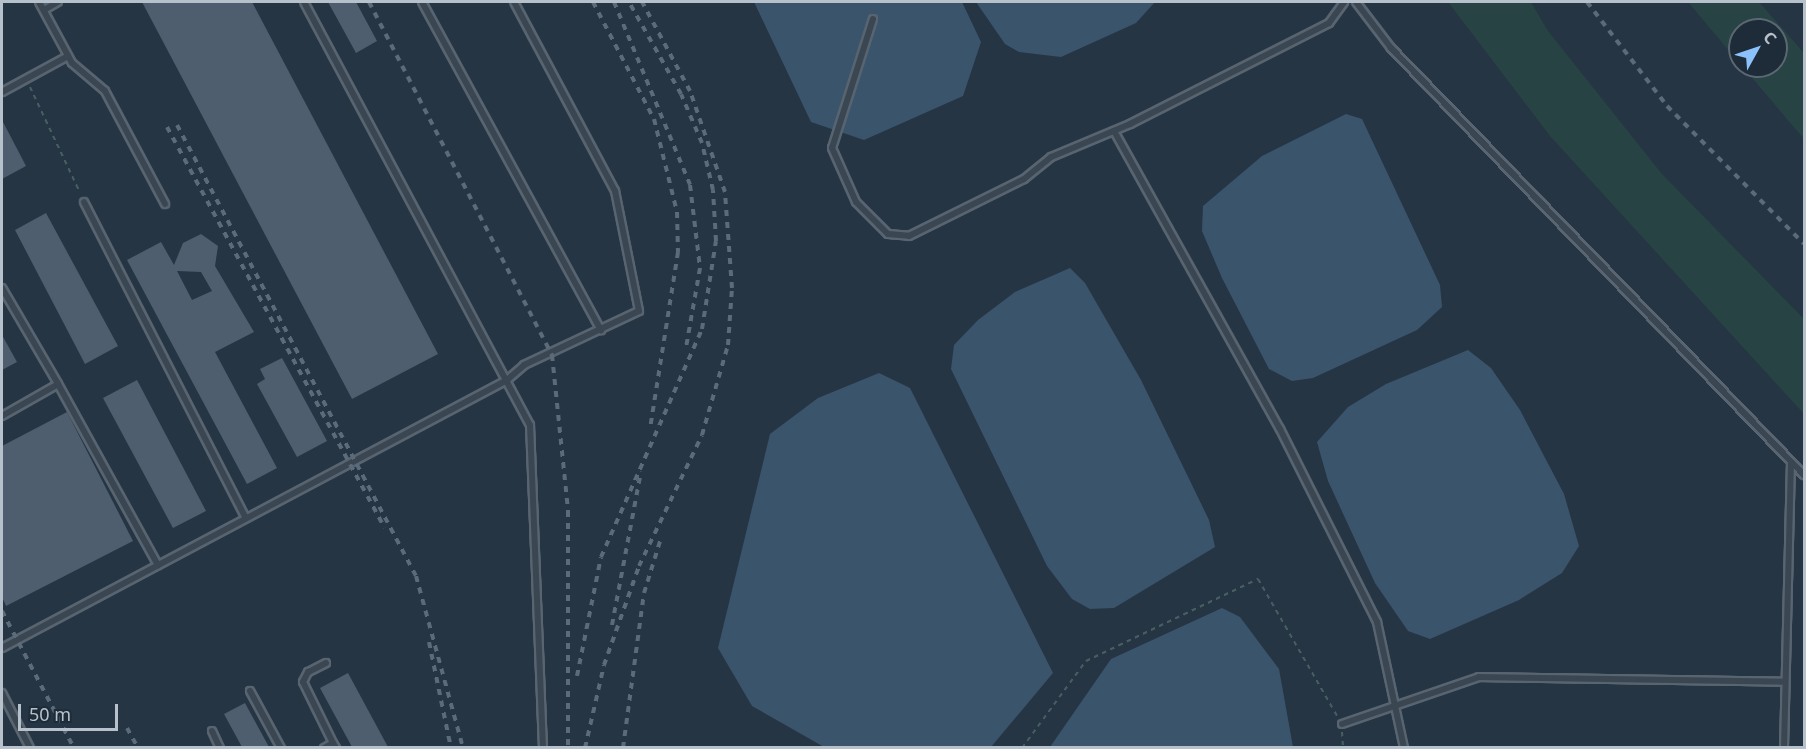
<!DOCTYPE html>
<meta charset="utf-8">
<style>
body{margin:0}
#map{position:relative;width:1806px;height:749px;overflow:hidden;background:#253543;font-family:"Noto Sans",sans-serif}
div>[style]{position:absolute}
.green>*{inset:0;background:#274344}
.water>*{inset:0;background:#3a546c}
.building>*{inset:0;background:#4e5e6e}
.path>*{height:2px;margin-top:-1px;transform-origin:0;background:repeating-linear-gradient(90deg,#465f60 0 4.5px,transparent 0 9px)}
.roads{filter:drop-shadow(2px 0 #586470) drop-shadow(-2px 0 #586470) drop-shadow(0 2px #586470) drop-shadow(0 -2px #586470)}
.lane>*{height:6px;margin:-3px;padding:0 3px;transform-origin:3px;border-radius:3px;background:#3a4652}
.rail>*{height:4px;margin-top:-2px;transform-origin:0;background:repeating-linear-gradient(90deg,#5c6b79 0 6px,transparent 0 12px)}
span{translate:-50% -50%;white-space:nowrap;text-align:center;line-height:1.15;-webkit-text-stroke:5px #1e2b38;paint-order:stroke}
.frame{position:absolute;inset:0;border:3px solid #b7c1cc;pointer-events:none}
.north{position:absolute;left:1728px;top:18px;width:60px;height:60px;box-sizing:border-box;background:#1e2b38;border:2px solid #5b6773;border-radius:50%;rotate:50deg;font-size:16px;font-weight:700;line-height:24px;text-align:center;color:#b7c1cc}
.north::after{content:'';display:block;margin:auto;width:21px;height:27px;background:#8cc2fc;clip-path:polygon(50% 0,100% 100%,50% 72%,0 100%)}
.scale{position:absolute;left:18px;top:704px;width:100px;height:27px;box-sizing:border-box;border:3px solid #b7c1cc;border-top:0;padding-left:8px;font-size:18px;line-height:21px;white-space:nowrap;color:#b7c1cc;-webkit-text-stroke:4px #1e2b38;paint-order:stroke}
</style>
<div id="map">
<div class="green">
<div style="clip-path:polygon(1448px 2px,1531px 2px,1548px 31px,1662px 174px,1804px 319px,1804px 414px,1550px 136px)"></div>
<div style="clip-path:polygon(1688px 2px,1759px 2px,1804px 53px,1804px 139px,1742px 66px,1776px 66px,1776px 30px,1740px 30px,1740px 64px)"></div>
</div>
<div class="water">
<div style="clip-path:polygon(754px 2px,962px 2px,981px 42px,963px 96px,864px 140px,811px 122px)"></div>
<div style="clip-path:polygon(976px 2px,1155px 2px,1136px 23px,1061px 57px,1019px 52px,1005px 44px)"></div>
<div style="clip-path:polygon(1346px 114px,1362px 119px,1440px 285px,1442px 307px,1417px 330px,1313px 378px,1292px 381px,1269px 369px,1222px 278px,1202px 231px,1203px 206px,1262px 156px)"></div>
<div style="clip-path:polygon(1070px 268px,1085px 283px,1141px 380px,1209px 520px,1215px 547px,1114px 608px,1090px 609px,1072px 599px,1047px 566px,951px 369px,954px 345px,978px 320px,1015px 292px)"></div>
<div style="clip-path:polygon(1468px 350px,1491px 368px,1520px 410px,1564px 494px,1579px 546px,1562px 573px,1519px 600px,1430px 639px,1408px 631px,1375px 583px,1328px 481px,1317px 442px,1348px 407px,1386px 384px)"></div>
<div style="clip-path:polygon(879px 373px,910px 388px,1053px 673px,991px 747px,824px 747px,752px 706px,718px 648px,770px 434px,818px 398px)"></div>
<div style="clip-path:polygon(1222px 608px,1240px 617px,1279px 669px,1293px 747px,1050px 747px,1111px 659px)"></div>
</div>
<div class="building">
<div style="clip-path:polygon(142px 2px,252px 2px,438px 354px,352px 399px)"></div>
<div style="clip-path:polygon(328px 2px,356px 2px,377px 41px,356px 53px)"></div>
<div style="clip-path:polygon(2px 120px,26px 166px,2px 179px)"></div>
<div style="clip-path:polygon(46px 213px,118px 346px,85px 364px,15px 230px)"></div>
<div style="clip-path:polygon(evenodd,201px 234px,218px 246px,215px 266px,254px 332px,215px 352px,277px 468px,247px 484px,127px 260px,161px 242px,174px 265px,183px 243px,201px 234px,177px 271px,201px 272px,212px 291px,192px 300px,177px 271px)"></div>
<div style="clip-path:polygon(2px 335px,17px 362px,2px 370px)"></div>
<div style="clip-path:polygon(282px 358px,327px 441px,297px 457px,257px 384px,265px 379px,260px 369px)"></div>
<div style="clip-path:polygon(137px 380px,206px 511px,173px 528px,103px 398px)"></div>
<div style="clip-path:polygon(67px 412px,133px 541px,6px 606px,2px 597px,2px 446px)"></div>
<div style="clip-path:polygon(348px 673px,388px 747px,352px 747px,320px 688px)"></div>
<div style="clip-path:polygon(245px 703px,269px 747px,242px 747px,224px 714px)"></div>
</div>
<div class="path">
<div style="left:30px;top:87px;width:117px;rotate:64.7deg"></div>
<div style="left:1342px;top:732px;width:16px;rotate:86deg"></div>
<div style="left:1022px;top:748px;width:108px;rotate:-53.7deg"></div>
<div style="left:1086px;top:661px;width:191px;rotate:-25.5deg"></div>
<div style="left:1258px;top:579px;width:158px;rotate:60deg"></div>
</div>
<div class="roads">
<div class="lane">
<div style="left:39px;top:2px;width:69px;rotate:61.6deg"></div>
<div style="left:72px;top:63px;width:43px;rotate:40.3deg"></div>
<div style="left:105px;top:91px;width:128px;rotate:62deg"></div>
<div style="left:304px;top:2px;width:480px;rotate:61.9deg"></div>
<div style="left:530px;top:425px;width:323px;rotate:87.7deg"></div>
<div style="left:422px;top:2px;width:374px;rotate:61.4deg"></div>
<div style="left:1356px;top:2px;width:58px;rotate:52.7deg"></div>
<div style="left:1391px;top:48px;width:594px;rotate:45.95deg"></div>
<div style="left:44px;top:10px;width:16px;rotate:-30deg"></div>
<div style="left:873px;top:19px;width:135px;rotate:107.6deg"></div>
<div style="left:832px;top:148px;width:59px;rotate:66deg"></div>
<div style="left:856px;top:202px;width:45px;rotate:45deg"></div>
<div style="left:888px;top:234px;width:21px;rotate:5deg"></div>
<div style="left:909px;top:236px;width:128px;rotate:-26.4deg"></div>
<div style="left:1024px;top:179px;width:35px;rotate:-39deg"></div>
<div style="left:1051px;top:157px;width:86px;rotate:-22.7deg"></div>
<div style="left:1130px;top:124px;width:223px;rotate:-26.9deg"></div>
<div style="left:1329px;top:23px;width:26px;rotate:-54deg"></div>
<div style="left:2px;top:92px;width:75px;rotate:-28.6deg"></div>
<div style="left:1114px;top:131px;width:341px;rotate:60.9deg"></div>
<div style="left:1280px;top:429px;width:216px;rotate:63.3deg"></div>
<div style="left:1377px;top:622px;width:129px;rotate:77.9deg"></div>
<div style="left:84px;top:202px;width:355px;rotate:62.9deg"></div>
<div style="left:2px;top:288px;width:111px;rotate:59.7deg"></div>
<div style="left:2px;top:416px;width:64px;rotate:-29.7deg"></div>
<div style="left:58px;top:384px;width:207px;rotate:61.1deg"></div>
<div style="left:2px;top:648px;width:572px;rotate:-27.95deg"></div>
<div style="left:507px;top:380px;width:23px;rotate:-41deg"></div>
<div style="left:524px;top:365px;width:127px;rotate:-25.2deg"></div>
<div style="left:639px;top:311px;width:122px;rotate:-101.3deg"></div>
<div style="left:615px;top:191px;width:214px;rotate:-118.1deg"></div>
<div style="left:326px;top:663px;width:20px;rotate:153deg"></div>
<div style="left:308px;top:672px;width:11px;rotate:117deg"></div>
<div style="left:303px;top:682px;width:68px;rotate:63.8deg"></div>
<div style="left:250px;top:691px;width:65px;rotate:61.5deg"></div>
<div style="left:2px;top:693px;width:62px;rotate:63deg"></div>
<div style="left:1342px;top:724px;width:145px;rotate:-18.9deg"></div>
<div style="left:1479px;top:677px;width:306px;rotate:0.9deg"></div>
<div style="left:212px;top:731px;width:19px;rotate:65deg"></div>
<div style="left:324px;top:748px;width:10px;rotate:-29deg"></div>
<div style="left:333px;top:743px;width:6px;rotate:59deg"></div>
<div style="left:1784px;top:748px;width:286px;rotate:-88.6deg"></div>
</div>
</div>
<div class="rail">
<div style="left:369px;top:2px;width:398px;rotate:62.6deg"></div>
<div style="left:552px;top:355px;width:157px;rotate:84.1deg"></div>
<div style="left:568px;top:511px;width:237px;rotate:90deg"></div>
<div style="left:593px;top:2px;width:132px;rotate:62.5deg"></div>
<div style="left:654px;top:119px;width:96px;rotate:76.1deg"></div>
<div style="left:677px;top:212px;width:40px;rotate:88.6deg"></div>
<div style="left:678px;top:252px;width:178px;rotate:99deg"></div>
<div style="left:614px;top:2px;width:198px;rotate:67.4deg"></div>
<div style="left:690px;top:185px;width:84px;rotate:83.1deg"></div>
<div style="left:700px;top:268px;width:80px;rotate:100deg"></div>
<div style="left:1587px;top:2px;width:131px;rotate:52.4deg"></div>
<div style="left:1667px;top:106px;width:194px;rotate:45.2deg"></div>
<div style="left:177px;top:125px;width:510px;rotate:62.08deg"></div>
<div style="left:416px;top:576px;width:178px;rotate:74.7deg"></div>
<div style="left:167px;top:127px;width:456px;rotate:61.5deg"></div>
<div style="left:2px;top:611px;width:155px;rotate:62.3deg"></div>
<div style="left:612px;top:625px;width:156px;rotate:-79.3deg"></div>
<div style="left:429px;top:642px;width:108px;rotate:78.3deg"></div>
<div style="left:577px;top:676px;width:121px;rotate:-78.6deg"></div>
<div style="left:601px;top:557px;width:249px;rotate:-66.1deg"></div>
<div style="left:702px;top:329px;width:89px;rotate:-81deg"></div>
<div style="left:716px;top:241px;width:51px;rotate:-93.4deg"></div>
<div style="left:713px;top:190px;width:48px;rotate:-103.2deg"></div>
<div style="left:702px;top:143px;width:53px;rotate:-113.2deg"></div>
<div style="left:681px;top:94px;width:106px;rotate:-119.5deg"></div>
<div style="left:127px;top:728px;width:23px;rotate:61deg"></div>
<div style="left:585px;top:748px;width:85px;rotate:-77.1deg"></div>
<div style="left:604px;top:665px;width:105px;rotate:-70.5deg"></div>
<div style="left:639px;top:566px;width:145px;rotate:-64.3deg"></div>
<div style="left:702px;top:435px;width:94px;rotate:-73.9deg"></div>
<div style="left:728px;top:345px;width:57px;rotate:-86deg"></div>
<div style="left:732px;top:288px;width:96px;rotate:-94.2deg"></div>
<div style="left:725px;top:192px;width:107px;rotate:-109.1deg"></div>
<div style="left:690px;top:91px;width:101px;rotate:-118.3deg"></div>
<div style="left:623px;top:748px;width:156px;rotate:-82.3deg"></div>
<div style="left:644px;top:593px;width:58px;rotate:-72.8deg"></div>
</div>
<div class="frame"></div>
<div class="north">С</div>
<div class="scale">50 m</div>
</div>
